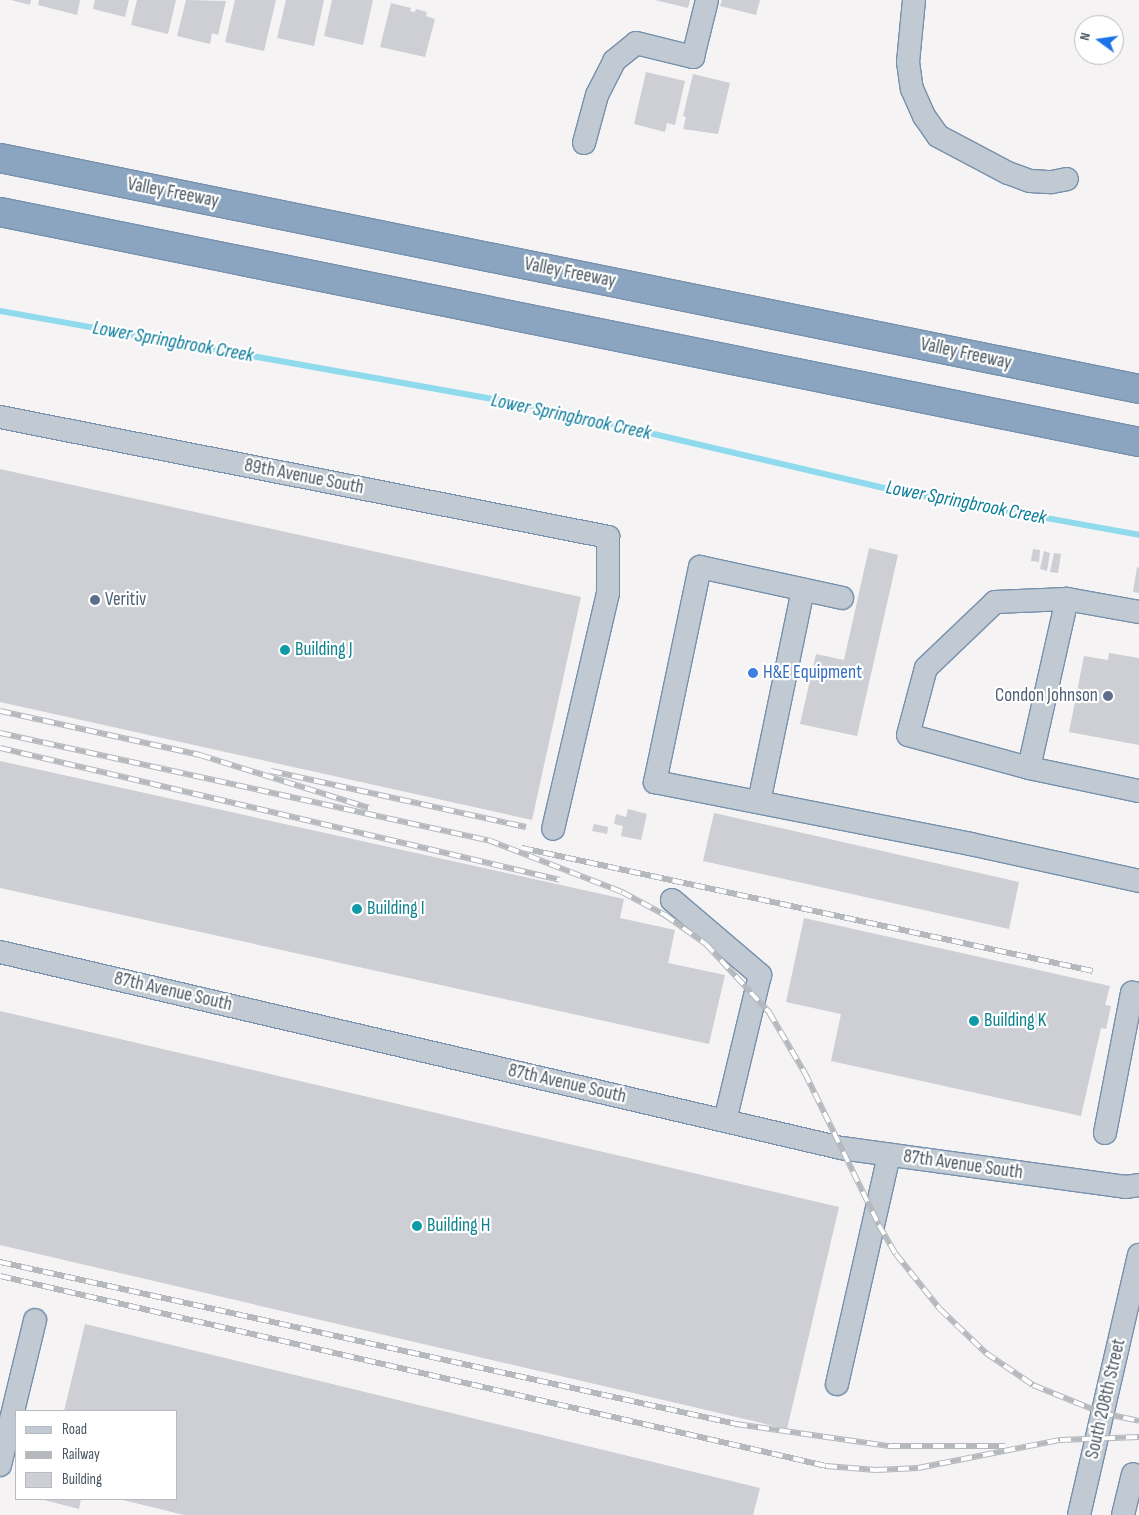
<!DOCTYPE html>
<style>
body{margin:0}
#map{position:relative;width:1139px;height:1515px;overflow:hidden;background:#f5f3f3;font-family:"Sofia Sans Condensed",sans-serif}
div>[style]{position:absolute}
.stream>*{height:6px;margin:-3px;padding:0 3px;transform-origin:3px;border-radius:3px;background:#90daee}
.building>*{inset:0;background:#cdcfd5}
.roads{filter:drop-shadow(1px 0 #7690ad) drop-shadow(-1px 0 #7690ad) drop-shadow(0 1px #7690ad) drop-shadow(0 -1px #7690ad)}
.minor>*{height:22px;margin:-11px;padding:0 11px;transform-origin:11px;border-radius:11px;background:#c1cad2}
.highway>*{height:28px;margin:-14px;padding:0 14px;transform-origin:14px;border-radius:14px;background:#8ba5c1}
.rail>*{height:5.5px;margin-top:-2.75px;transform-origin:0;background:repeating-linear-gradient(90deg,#fff 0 11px,#b5b8bd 0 22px);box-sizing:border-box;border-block:1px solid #b5b8bd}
.dots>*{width:14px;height:14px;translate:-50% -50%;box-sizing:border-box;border:2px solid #fff;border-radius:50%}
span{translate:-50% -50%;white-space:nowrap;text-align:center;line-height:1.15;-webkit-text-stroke:4.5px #fff;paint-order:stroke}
.street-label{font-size:19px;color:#4a5661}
.service-label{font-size:19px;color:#4e5e75}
.left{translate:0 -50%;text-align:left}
.right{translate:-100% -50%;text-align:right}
.culture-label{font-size:19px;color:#0d838f}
.shop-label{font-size:19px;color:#366cbe}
.water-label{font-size:20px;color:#0c7c9b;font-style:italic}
.legend{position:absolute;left:15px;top:1410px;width:162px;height:90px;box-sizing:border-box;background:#fff;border:1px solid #b7bbc0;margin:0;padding:6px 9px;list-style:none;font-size:15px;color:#4a5661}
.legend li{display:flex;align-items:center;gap:10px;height:25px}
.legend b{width:25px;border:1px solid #b7bbc0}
.north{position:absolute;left:1074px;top:15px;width:50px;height:50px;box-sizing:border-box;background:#fff;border:1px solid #b7bbc0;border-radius:50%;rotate:284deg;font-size:14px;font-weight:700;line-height:20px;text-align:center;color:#4a5661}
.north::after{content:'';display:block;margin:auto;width:18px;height:22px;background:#1a73e8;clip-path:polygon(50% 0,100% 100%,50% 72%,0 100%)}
</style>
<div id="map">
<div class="stream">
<div style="left:0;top:311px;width:552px;rotate:10.13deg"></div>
<div style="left:543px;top:408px;width:359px;rotate:13.2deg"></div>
<div style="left:892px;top:490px;width:251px;rotate:10.3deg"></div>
</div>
<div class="building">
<div style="clip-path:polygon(11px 0,31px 0,30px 5px)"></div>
<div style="clip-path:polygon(39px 0,80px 0,77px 15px,38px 5px)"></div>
<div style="clip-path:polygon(95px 0,129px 0,125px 17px,93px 9px)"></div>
<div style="clip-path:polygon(137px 0,176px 0,168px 34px,131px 25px)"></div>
<div style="clip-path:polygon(186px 0,226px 1px,218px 35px,212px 33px,210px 44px,177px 36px)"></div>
<div style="clip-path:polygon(235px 0,276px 0,264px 51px,225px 42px)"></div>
<div style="clip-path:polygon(286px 0,324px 0,314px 46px,277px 38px)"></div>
<div style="clip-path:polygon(332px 0,373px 0,363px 45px,324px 36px)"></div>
<div style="clip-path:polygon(655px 0,690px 0,688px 8px)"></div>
<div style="clip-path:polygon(722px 0,760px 0,756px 15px,720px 6px)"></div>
<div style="clip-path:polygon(391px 3px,411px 8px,410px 11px,415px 12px,416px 9px,427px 12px,426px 16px,435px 19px,425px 57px,380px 47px)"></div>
<div style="clip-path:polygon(646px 72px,685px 81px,675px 125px,667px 123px,665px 132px,634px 124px)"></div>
<div style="clip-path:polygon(693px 74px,730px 83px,718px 134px,683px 129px,686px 117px,683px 116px)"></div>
<div style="clip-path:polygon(0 469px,581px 597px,532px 820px,0 702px)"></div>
<div style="clip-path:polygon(869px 548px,898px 555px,857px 736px,800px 724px,816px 654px,844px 660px)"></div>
<div style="clip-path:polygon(1033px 549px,1040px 550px,1039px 562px,1031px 561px)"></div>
<div style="clip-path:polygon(1044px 551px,1050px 553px,1047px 571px,1040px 569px)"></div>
<div style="clip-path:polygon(1054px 553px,1061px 554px,1058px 573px,1050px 572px)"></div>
<div style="clip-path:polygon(1137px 567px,1139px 568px,1139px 593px,1133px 592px)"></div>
<div style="clip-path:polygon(1109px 653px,1139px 658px,1139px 745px,1069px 732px,1084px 656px,1108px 660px)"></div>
<div style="clip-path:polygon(1028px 689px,1039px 691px,1038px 702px,1026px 700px)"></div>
<div style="clip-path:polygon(0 761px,624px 899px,620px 918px,675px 930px,668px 963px,725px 975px,709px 1044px,0 888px)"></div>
<div style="clip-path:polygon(628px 809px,647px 814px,641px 840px,621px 836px,623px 826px,614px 824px,616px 814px,626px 817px)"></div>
<div style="clip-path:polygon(714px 813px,1019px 882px,1009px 929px,703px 861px)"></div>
<div style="clip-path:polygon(594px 824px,608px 827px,607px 834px,592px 831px)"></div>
<div style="clip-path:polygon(804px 918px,1110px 986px,1105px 1005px,1111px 1006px,1106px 1029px,1101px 1028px,1081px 1116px,831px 1061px,841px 1014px,786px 1002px)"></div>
<div style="clip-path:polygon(0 1011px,839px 1207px,787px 1429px,0 1245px)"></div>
<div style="clip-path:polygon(85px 1324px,760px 1488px,753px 1515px,184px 1515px,119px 1499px,176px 1499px,176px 1411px,64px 1411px)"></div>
<div style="clip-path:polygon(40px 1499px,81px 1499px,79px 1509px)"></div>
</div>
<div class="roads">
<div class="minor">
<div style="left:914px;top:0;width:62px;rotate:95.5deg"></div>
<div style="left:908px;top:62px;width:27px;rotate:82deg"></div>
<div style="left:912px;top:89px;width:30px;rotate:66deg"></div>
<div style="left:924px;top:116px;width:24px;rotate:55deg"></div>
<div style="left:938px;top:136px;width:79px;rotate:27.9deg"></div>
<div style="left:1008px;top:173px;width:23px;rotate:20deg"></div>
<div style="left:1030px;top:181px;width:22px;rotate:3deg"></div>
<div style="left:1052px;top:182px;width:15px;rotate:-11deg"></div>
<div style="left:584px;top:143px;width:50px;rotate:-74.8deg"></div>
<div style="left:597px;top:95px;width:38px;rotate:-63deg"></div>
<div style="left:614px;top:61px;width:28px;rotate:-39deg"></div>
<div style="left:636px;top:43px;width:59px;rotate:13.8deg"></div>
<div style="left:693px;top:57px;width:59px;rotate:-76.2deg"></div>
<div style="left:0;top:417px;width:620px;rotate:11.16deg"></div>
<div style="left:608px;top:537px;width:56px;rotate:90deg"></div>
<div style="left:608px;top:593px;width:242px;rotate:103.1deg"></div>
<div style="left:842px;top:598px;width:145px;rotate:-167.7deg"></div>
<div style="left:700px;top:567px;width:220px;rotate:101.8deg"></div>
<div style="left:655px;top:782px;width:322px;rotate:11.1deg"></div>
<div style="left:971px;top:844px;width:172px;rotate:12.4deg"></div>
<div style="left:1139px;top:612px;width:73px;rotate:-169.8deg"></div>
<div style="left:1067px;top:599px;width:173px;rotate:102.7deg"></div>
<div style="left:1029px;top:768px;width:112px;rotate:11.8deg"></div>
<div style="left:1029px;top:768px;width:125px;rotate:-164.7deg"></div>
<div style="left:908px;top:735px;width:69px;rotate:-75deg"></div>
<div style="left:926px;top:668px;width:95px;rotate:-43.7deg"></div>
<div style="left:995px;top:602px;width:72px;rotate:-2.4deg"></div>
<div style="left:759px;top:802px;width:217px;rotate:-78.3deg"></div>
<div style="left:672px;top:900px;width:116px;rotate:40.4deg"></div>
<div style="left:760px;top:975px;width:150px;rotate:103.5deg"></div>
<div style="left:0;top:952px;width:864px;rotate:13.12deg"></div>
<div style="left:841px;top:1148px;width:287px;rotate:7.8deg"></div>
<div style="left:1125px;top:1187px;width:14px;rotate:-8deg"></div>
<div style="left:1105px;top:1133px;width:143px;rotate:-79.1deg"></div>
<div style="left:1132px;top:993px;width:7px;rotate:8deg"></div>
<div style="left:837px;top:1384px;width:235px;rotate:-77.2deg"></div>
<div style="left:0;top:1465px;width:149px;rotate:-76.4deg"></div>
<div style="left:1079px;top:1515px;width:267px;rotate:-77deg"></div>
<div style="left:1123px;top:1515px;width:42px;rotate:-76.3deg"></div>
</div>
<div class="highway">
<div style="left:0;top:158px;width:1162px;rotate:11.46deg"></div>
<div style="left:0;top:212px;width:1162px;rotate:11.42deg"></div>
</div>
</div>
<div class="rail">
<div style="left:0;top:711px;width:205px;rotate:12.4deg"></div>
<div style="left:200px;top:755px;width:177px;rotate:17.4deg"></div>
<div style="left:0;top:733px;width:500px;rotate:12.4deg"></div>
<div style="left:488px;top:840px;width:144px;rotate:21.2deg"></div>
<div style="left:622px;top:892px;width:49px;rotate:28.1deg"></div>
<div style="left:665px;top:915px;width:50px;rotate:35.3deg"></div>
<div style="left:706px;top:944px;width:93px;rotate:47.2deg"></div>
<div style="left:769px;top:1012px;width:71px;rotate:59.5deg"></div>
<div style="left:805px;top:1073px;width:169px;rotate:64deg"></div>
<div style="left:879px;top:1225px;width:34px;rotate:60deg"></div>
<div style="left:896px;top:1254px;width:70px;rotate:51.3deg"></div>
<div style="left:940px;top:1309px;width:64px;rotate:43.7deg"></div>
<div style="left:986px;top:1353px;width:57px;rotate:34.2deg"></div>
<div style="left:1033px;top:1385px;width:74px;rotate:22.1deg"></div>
<div style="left:1102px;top:1413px;width:38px;rotate:12deg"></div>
<div style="left:0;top:748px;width:575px;rotate:13.26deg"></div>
<div style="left:271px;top:771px;width:261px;rotate:12.4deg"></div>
<div style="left:522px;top:848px;width:584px;rotate:12.16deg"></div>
<div style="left:0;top:1262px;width:754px;rotate:12.41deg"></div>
<div style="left:736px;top:1424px;width:155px;rotate:8.2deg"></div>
<div style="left:889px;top:1446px;width:116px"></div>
<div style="left:0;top:1276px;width:848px;rotate:12.95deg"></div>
<div style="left:826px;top:1466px;width:50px;rotate:4.6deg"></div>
<div style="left:876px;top:1470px;width:42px;rotate:-2.7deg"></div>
<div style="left:918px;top:1468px;width:145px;rotate:-11.2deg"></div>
<div style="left:1060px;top:1440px;width:79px;rotate:-2.2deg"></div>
</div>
<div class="dots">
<div style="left:95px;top:600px;background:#5c6f8a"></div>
<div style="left:285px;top:650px;background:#0f9aa8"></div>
<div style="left:753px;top:673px;background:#3f7fe0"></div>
<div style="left:1108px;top:696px;background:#5c6f8a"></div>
<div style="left:357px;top:909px;background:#0f9aa8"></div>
<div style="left:974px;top:1021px;background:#0f9aa8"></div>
<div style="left:417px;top:1226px;background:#0f9aa8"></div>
</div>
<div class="street-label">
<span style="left:173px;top:193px;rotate:11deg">Valley Freeway</span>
<span style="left:570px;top:273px;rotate:11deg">Valley Freeway</span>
<span style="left:966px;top:354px;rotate:12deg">Valley Freeway</span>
<span style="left:304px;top:477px;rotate:11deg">89th Avenue South</span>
<span style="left:173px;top:992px;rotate:13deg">87th Avenue South</span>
<span style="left:567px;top:1084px;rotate:13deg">87th Avenue South</span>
<span style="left:963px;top:1165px;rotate:8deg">87th Avenue South</span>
<span style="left:1106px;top:1399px;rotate:-77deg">South 208th Street</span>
</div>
<div class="service-label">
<span class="left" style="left:105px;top:600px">Veritiv</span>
<span class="right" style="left:1098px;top:696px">Condon Johnson</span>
</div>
<div class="culture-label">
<span class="left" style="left:295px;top:650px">Building J</span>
<span class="left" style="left:367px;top:909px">Building I</span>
<span class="left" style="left:984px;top:1021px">Building K</span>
<span class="left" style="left:427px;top:1226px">Building H</span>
</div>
<div class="shop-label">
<span class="left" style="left:763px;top:673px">H&amp;E Equipment</span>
</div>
<div class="water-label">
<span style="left:173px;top:342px;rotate:10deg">Lower Springbrook Creek</span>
<span style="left:571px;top:417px;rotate:12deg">Lower Springbrook Creek</span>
<span style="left:966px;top:503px;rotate:11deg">Lower Springbrook Creek</span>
</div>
<ul class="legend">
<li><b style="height:6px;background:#c1cad2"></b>Road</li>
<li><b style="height:6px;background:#b5b8bd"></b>Railway</li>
<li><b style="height:14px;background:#cdcfd5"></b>Building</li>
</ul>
<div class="north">N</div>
</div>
